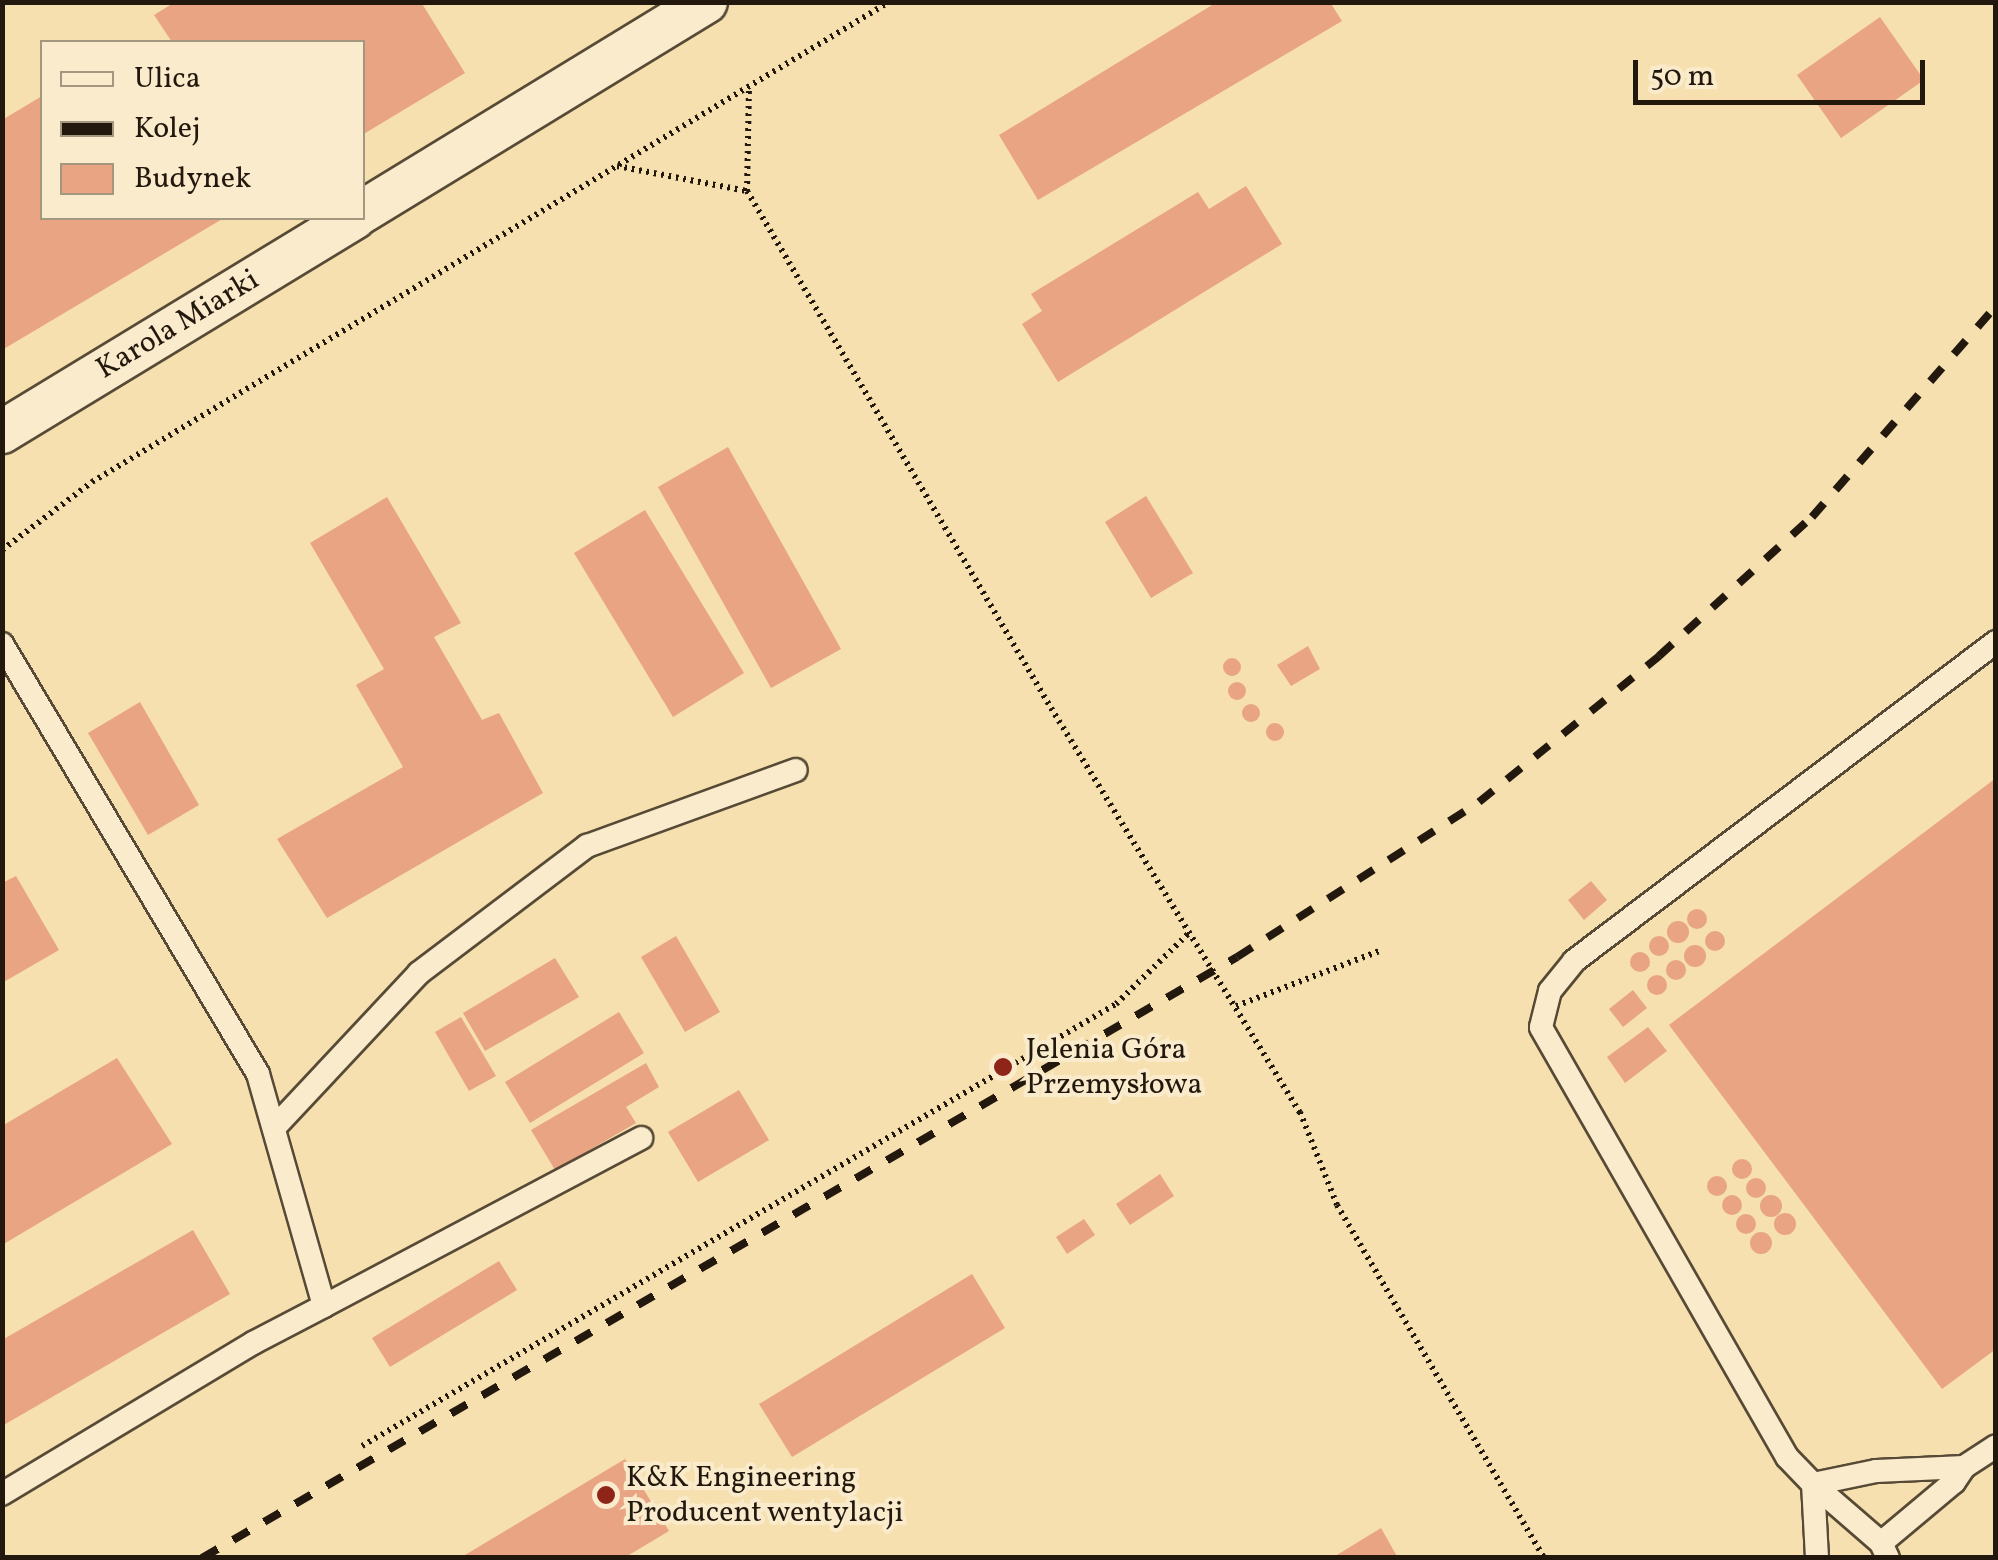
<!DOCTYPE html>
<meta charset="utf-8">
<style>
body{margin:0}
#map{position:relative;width:1998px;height:1560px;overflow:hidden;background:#f6e0af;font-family:Vollkorn,serif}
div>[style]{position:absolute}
.building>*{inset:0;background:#e9a483}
.round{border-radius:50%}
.path>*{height:6px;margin-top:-3px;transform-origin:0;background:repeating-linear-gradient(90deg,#22180d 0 2.5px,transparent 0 7.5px)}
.roads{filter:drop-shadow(2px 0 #574a36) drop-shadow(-2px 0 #574a36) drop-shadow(0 2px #574a36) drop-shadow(0 -2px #574a36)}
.lane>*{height:22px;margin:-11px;padding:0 11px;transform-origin:11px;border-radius:11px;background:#f9ebcb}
.street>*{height:42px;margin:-21px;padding:0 21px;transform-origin:21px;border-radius:21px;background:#f9ebcb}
.rail>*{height:8px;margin-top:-4px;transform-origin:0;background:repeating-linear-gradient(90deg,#22180d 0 18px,transparent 0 36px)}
.dots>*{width:28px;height:28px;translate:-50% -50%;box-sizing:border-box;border:5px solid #f9ebcb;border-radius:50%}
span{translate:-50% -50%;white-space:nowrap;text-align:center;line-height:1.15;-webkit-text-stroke:8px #f9ebcb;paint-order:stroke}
.street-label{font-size:30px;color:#22180d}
.poi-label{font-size:30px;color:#22180d}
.left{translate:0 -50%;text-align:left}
.frame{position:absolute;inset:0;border:5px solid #22180d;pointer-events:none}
.legend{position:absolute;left:40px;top:40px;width:325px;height:180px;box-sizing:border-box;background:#f9ebcb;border:2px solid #a3977f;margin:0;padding:12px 18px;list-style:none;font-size:30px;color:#22180d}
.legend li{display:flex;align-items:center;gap:20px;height:50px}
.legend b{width:50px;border:2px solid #a3977f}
.scale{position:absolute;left:1633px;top:60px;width:292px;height:45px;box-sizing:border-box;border:5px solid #22180d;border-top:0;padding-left:12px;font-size:30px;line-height:35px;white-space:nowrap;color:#22180d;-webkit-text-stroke:8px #f9ebcb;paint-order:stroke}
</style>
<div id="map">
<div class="building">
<div style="clip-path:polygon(175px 2px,421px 2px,465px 73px,362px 135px,362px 42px,172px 42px,154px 15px)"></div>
<div style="clip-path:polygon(1217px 2px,1330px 2px,1342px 21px,1038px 200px,999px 135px)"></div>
<div style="clip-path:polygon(1880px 17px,1924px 80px,1841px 138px,1797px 75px)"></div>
<div style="clip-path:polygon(42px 96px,42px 218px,224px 218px,2px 350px,2px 120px)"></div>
<div style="clip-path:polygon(1246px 186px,1282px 244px,1058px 382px,1022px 324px,1042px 311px,1031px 294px,1198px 192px,1209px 209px)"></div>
<div style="clip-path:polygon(728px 447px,841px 649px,771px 688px,658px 487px)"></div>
<div style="clip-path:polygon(1146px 496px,1193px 573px,1151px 598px,1105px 522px)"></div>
<div style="clip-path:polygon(387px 497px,461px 623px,434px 637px,482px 720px,499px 713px,543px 793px,327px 918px,277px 839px,403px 767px,356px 685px,384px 669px,310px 543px)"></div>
<div style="clip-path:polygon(645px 510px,744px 673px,673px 717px,574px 553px)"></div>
<div style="clip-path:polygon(1308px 646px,1320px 669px,1291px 686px,1277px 665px)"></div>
<div class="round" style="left:1223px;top:658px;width:18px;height:18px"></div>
<div class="round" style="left:1228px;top:682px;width:18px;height:18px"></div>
<div style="clip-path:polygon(140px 702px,199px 805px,148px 835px,88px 733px)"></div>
<div class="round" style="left:1242px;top:704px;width:18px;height:18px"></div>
<div class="round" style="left:1266px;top:723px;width:18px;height:18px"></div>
<div style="clip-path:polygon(1996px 778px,1996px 1349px,1942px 1389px,1669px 1025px)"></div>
<div style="clip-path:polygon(16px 876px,59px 950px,2px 983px,2px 883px)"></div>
<div style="clip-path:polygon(1591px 881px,1607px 900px,1584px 920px,1568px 900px)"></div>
<div class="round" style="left:1687px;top:909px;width:20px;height:20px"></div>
<div class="round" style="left:1667px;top:921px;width:22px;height:22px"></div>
<div class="round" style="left:1705px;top:931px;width:20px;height:20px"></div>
<div class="round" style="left:1649px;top:936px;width:20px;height:20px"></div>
<div style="clip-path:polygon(676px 936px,720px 1012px,685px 1032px,641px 957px)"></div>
<div class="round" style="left:1684px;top:945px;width:22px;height:22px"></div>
<div class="round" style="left:1630px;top:952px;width:20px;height:20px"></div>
<div style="clip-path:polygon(555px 958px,579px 997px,485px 1051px,463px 1013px)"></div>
<div class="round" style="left:1666px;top:960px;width:20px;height:20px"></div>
<div class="round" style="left:1647px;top:975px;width:20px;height:20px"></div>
<div style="clip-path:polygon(1633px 990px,1647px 1008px,1623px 1027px,1609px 1009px)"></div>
<div style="clip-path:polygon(619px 1012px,644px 1053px,530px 1123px,505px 1082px)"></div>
<div style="clip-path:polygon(461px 1017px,496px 1076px,469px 1091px,435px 1032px)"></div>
<div style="clip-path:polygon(1648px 1027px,1667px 1051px,1625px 1083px,1607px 1057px)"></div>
<div style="clip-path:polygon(117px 1058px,172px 1144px,2px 1245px,2px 1126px)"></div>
<div style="clip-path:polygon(646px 1063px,659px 1087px,626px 1107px,636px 1123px,555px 1170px,531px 1130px)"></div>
<div style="clip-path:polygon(739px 1090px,769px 1140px,698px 1182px,668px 1132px)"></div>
<div class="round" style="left:1732px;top:1159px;width:20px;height:20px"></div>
<div style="clip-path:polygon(1160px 1174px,1174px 1196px,1130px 1225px,1116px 1204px)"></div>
<div class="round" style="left:1707px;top:1176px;width:20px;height:20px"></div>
<div class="round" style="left:1746px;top:1178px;width:20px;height:20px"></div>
<div class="round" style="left:1722px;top:1195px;width:20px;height:20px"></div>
<div class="round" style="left:1760px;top:1195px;width:22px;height:22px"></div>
<div class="round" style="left:1774px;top:1213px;width:22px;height:22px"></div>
<div class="round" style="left:1736px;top:1214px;width:20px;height:20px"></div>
<div style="clip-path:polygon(1084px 1219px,1095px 1235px,1067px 1254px,1056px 1237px)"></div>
<div style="clip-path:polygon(193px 1230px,230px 1294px,2px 1426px,2px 1340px)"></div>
<div class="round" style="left:1750px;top:1232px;width:22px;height:22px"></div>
<div style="clip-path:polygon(499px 1261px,517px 1290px,390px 1367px,372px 1338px)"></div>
<div style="clip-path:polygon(972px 1274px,1005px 1328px,792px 1457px,759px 1404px)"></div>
<div style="clip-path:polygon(625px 1459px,669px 1531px,624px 1558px,460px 1558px)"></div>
<div style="clip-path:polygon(1381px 1528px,1398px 1558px,1332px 1558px)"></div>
</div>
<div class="path">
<div style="left:617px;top:166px;width:132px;rotate:10.9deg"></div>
<div style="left:747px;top:191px;width:104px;rotate:-88.9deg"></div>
<div style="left:747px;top:191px;width:600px;rotate:59.54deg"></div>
<div style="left:1051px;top:708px;width:475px;rotate:58.4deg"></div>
<div style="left:1300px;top:1112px;width:100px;rotate:68.3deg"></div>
<div style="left:1337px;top:1205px;width:409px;rotate:59.6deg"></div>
<div style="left:2px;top:550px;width:113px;rotate:-37.1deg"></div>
<div style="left:92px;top:482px;width:930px;rotate:-31.06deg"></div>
<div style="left:1236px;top:1006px;width:156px;rotate:-21deg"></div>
<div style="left:362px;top:1446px;width:874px;rotate:-30.38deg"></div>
<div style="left:1116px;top:1004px;width:103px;rotate:-44.2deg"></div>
</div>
<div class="roads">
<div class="lane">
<div style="left:2px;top:644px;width:500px;rotate:59.23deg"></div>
<div style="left:258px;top:1074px;width:241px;rotate:74.1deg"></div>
<div style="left:324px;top:1306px;width:80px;rotate:152.5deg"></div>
<div style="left:253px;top:1343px;width:293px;rotate:149deg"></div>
<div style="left:274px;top:1128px;width:212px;rotate:-46.9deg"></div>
<div style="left:419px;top:973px;width:211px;rotate:-37.1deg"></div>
<div style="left:587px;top:846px;width:222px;rotate:-20deg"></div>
<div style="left:324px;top:1306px;width:359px;rotate:-27.9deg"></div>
<div style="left:1964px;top:1467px;width:88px;rotate:177.4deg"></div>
<div style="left:1876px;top:1471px;width:64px;rotate:168.3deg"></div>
<div style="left:1813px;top:1484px;width:37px;rotate:-134deg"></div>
<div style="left:1787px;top:1457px;width:495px;rotate:-119.8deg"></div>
<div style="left:1541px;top:1027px;width:37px;rotate:-76deg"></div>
<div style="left:1550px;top:991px;width:38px;rotate:-51deg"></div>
<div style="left:1574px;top:961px;width:529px;rotate:-37.09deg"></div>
<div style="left:1813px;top:1484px;width:90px;rotate:40.9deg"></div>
<div style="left:1881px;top:1543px;width:17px;rotate:65deg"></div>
<div style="left:1813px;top:1484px;width:74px;rotate:86.9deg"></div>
<div style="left:1881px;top:1543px;width:95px;rotate:-39.9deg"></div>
<div style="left:1954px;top:1482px;width:18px;rotate:-56deg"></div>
<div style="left:1964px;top:1467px;width:38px;rotate:-33deg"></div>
</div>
<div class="street">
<div style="left:362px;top:212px;width:403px;rotate:-31.4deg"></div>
<div style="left:2px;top:432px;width:412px;rotate:-31.3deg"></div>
</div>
</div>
<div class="rail">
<div style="left:202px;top:1558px;width:1197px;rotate:-30.14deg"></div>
<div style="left:1237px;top:957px;width:287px;rotate:-32.6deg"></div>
<div style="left:1479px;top:802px;width:232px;rotate:-39deg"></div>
<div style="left:1659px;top:656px;width:207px;rotate:-42.3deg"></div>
<div style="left:1812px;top:517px;width:280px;rotate:-48.9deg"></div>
</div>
<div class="dots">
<div style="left:1003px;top:1067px;background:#8f2418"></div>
<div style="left:606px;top:1495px;background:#8f2418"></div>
</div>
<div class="street-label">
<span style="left:178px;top:325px;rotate:-31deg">Karola Miarki</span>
</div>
<div class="poi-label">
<span class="left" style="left:1026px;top:1067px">Jelenia Góra<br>Przemysłowa</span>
<span class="left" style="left:626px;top:1495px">K&amp;K Engineering<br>Producent wentylacji</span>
</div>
<div class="frame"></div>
<ul class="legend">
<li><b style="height:12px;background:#f9ebcb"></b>Ulica</li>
<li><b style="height:12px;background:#22180d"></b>Kolej</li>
<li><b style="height:28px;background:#e9a483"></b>Budynek</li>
</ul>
<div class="scale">50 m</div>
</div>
